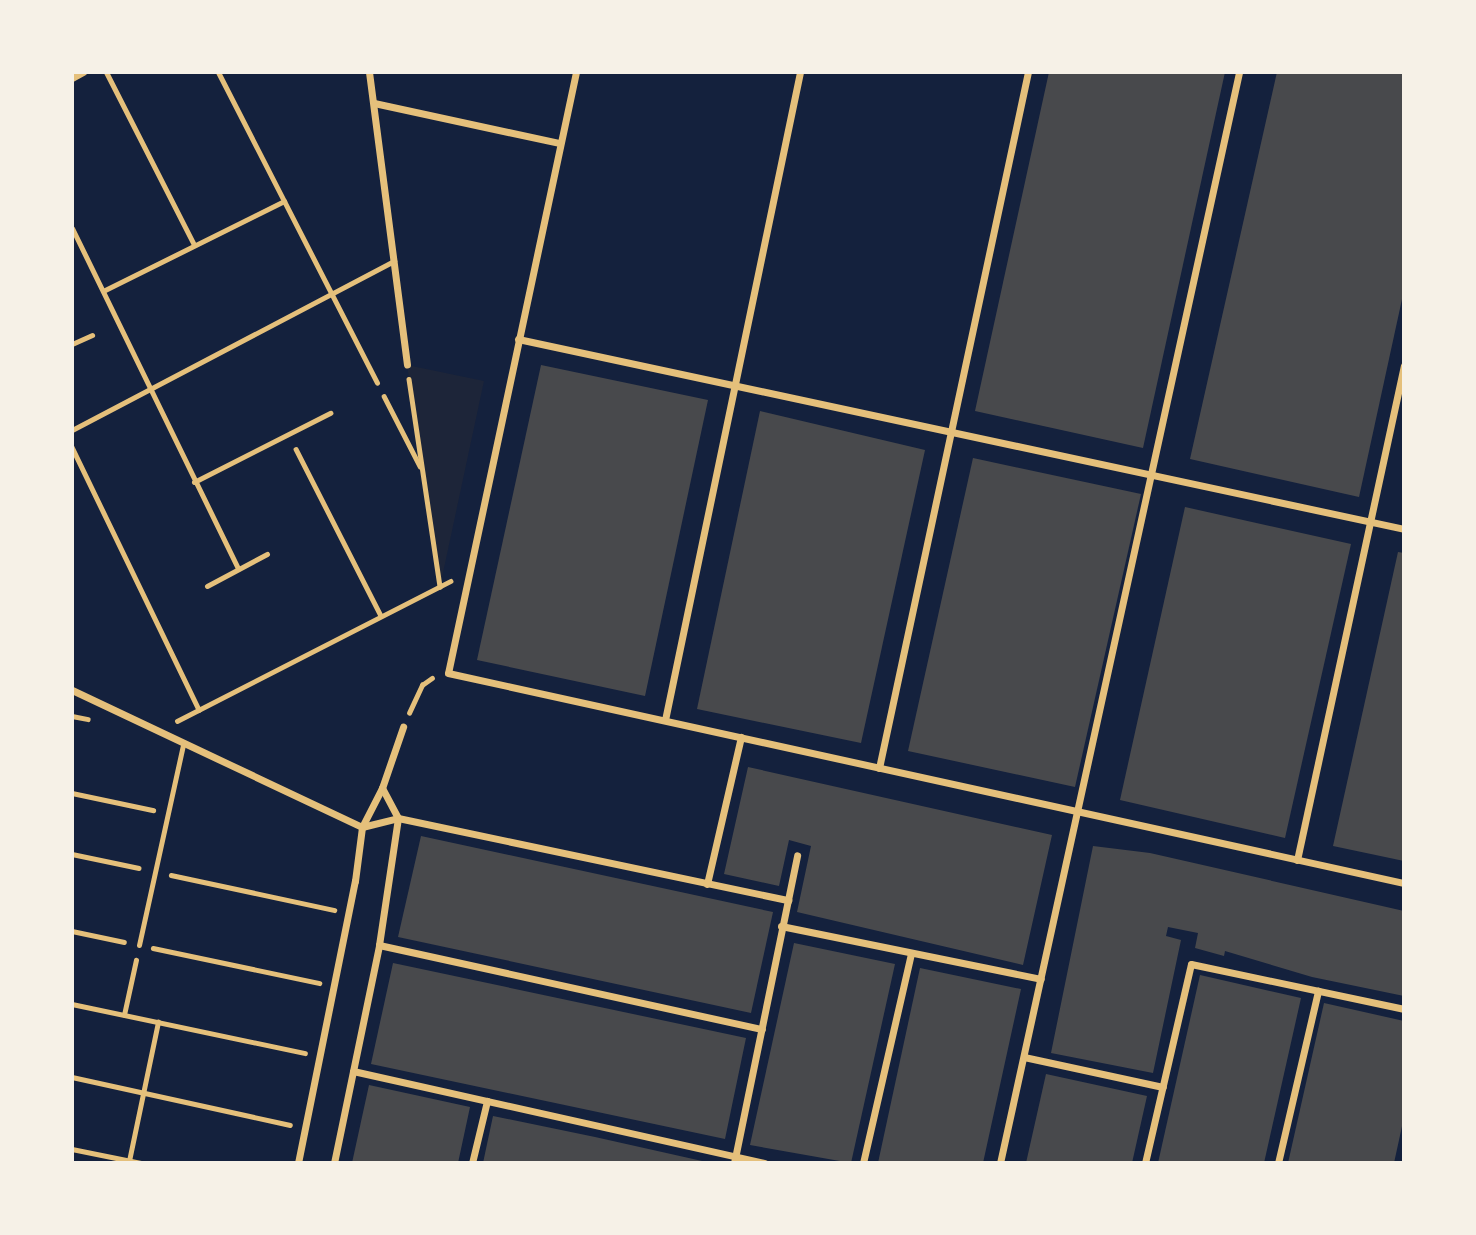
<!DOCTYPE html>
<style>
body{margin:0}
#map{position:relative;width:1476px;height:1235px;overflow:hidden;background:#14213d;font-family:Mulish,sans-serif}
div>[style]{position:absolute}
.green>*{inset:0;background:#1d2539}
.building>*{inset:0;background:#48494c}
.path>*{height:4.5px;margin:-2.25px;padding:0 2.25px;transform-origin:2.25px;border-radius:2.25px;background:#e5c07b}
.service>*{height:5px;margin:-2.5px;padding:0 2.5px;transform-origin:2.5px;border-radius:2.5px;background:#e5c07b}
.minor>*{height:7px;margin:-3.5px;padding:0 3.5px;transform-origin:3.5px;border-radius:3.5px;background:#e5c07b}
span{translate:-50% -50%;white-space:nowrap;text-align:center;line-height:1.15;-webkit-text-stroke:6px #f6f1e7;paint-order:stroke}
.frame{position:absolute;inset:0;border:74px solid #f6f1e7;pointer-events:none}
</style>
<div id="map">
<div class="green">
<div style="clip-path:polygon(407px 365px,484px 381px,440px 587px,423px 472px)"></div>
</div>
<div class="building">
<div style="clip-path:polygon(1049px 72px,1225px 72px,1143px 448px,975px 411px)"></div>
<div style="clip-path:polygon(1277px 72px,1404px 72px,1404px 290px,1359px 497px,1190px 459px)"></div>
<div style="clip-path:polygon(541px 365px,708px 400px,645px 696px,477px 660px)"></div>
<div style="clip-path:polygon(760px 411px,925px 450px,861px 743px,697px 709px)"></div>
<div style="clip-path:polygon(973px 458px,1141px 494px,1075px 787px,908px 751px)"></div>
<div style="clip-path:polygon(1185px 507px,1351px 544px,1285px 838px,1120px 800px)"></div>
<div style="clip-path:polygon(1398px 552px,1404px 553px,1404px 861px,1333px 846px)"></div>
<div style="clip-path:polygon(748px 767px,1052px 835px,1023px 965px,797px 912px,811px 846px,789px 840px,779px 886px,724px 874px)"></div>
<div style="clip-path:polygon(421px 836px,773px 912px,751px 1013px,398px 937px)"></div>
<div style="clip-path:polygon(1093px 846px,1150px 853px,1404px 911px,1404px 996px,1312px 977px,1225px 951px,1224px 956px,1195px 948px,1198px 933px,1168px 927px,1166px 936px,1181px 940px,1153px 1073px,1051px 1053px)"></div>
<div style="clip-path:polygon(794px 943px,895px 964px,851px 1163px,750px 1145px)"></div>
<div style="clip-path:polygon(393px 963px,746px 1038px,725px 1139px,371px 1064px)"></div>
<div style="clip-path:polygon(920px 968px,1021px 989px,983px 1163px,878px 1163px)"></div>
<div style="clip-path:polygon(1200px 975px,1301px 998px,1264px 1163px,1158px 1163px)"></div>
<div style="clip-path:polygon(1324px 1003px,1404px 1021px,1404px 1117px,1394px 1163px,1288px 1163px)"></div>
<div style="clip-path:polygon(1046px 1074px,1147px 1096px,1132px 1163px,1026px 1163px)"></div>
<div style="clip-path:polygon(369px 1085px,470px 1107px,458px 1163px,352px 1163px)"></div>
<div style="clip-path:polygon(493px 1116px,595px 1137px,711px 1163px,483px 1163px)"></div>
</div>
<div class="path">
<div style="left:409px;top:379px;width:210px;rotate:81.5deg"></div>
<div style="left:384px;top:396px;width:79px;rotate:62.8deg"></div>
<div style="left:72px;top:447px;width:292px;rotate:64.2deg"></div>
<div style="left:296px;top:449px;width:187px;rotate:63deg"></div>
<div style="left:409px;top:713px;width:31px;rotate:-65deg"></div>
<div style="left:422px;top:685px;width:12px;rotate:-35deg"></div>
<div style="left:72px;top:716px;width:16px;rotate:11deg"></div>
<div style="left:177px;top:721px;width:307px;rotate:-27.1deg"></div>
<div style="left:72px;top:793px;width:83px;rotate:11.9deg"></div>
<div style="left:72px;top:854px;width:68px;rotate:11.8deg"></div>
<div style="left:171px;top:875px;width:167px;rotate:12.1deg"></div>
<div style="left:72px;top:931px;width:53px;rotate:11.9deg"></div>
<div style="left:153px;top:948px;width:170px;rotate:11.9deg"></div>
<div style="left:72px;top:1004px;width:238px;rotate:11.9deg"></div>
<div style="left:124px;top:1015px;width:56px;rotate:-77.7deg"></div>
<div style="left:72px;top:1077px;width:223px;rotate:12.4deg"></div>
<div style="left:72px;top:1149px;width:70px;rotate:11.5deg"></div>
<div style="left:129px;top:1161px;width:142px;rotate:-78.2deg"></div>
</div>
<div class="service">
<div style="left:106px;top:72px;width:194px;rotate:63deg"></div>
<div style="left:218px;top:72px;width:349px;rotate:62.9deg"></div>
<div style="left:72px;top:228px;width:379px;rotate:64deg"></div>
<div style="left:105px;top:290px;width:200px;rotate:-26.4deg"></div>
<div style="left:72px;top:344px;width:22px;rotate:-24deg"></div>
<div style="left:72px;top:430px;width:364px;rotate:-27.7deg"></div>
<div style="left:194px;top:482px;width:153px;rotate:-26.9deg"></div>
<div style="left:207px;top:586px;width:68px;rotate:-28.1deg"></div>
<div style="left:139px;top:945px;width:205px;rotate:-77.6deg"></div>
</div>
<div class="minor">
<div style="left:369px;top:72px;width:295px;rotate:82.6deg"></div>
<div style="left:576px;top:72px;width:614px;rotate:102.02deg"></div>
<div style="left:448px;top:673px;width:979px;rotate:12.39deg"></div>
<div style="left:72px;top:78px;width:13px;rotate:-29deg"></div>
<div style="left:374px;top:103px;width:189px;rotate:12.2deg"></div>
<div style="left:518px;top:339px;width:906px;rotate:12.1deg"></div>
<div style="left:72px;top:690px;width:321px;rotate:25.3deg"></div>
<div style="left:665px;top:720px;width:662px;rotate:-78.23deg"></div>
<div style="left:879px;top:768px;width:712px;rotate:-77.92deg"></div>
<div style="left:362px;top:827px;width:37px;rotate:-14deg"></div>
<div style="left:398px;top:818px;width:399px;rotate:11.9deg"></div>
<div style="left:1297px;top:860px;width:506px;rotate:-77.8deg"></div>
<div style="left:707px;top:884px;width:151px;rotate:-77deg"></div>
<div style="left:781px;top:926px;width:265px;rotate:11.5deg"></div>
<div style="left:379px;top:945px;width:392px;rotate:12.4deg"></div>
<div style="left:1024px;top:1057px;width:142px;rotate:12.2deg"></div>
<div style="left:353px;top:1071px;width:422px;rotate:12.6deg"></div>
<div style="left:298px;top:1163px;width:288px;rotate:-78.6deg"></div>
<div style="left:355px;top:881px;width:54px;rotate:-82.6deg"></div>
<div style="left:362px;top:827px;width:44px;rotate:-62.9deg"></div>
<div style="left:382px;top:788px;width:65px;rotate:-71deg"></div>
<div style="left:334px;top:1163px;width:223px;rotate:-78.3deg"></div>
<div style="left:379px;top:945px;width:128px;rotate:-81.5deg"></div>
<div style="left:398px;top:818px;width:34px;rotate:-118deg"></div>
<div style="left:472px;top:1163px;width:64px;rotate:-76.4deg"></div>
<div style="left:734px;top:1163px;width:314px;rotate:-78.4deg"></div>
<div style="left:863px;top:1163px;width:215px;rotate:-77.1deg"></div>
<div style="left:1000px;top:1163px;width:1117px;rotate:-77.64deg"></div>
<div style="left:1145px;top:1163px;width:204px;rotate:-77deg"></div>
<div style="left:1191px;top:964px;width:218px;rotate:11.9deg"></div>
<div style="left:1278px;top:1163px;width:177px;rotate:-76.9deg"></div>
</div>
<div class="frame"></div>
</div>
